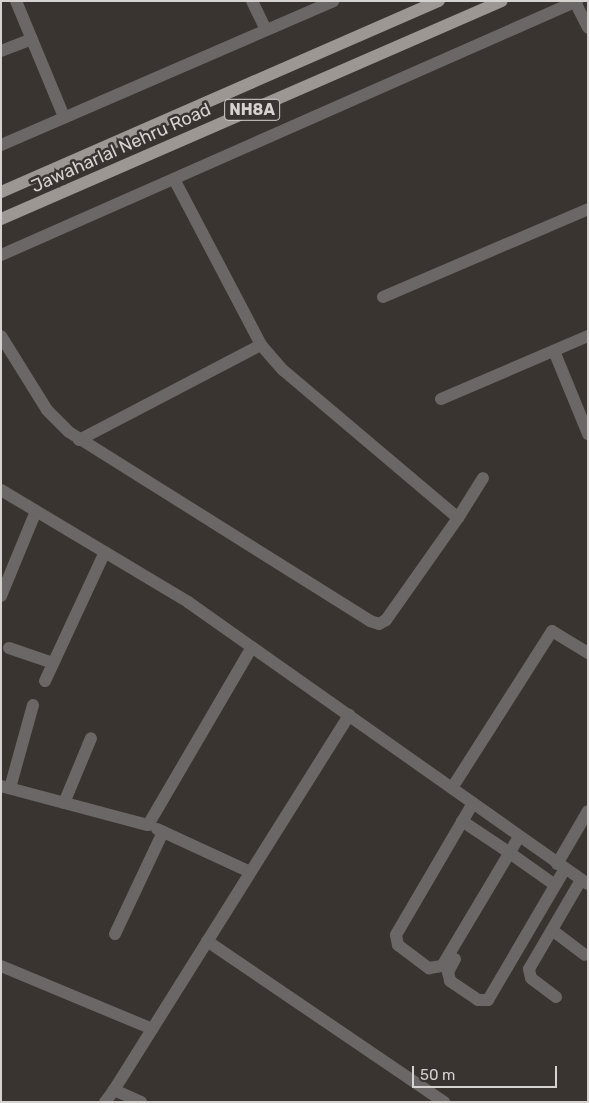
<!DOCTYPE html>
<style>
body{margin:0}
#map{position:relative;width:589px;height:1103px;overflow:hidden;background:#3a3431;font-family:Rubik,sans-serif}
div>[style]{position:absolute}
.minor>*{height:12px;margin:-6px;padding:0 6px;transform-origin:6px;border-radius:6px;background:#6a6766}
.tertiary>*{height:12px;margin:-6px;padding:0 6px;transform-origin:6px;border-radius:6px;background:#6a6766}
.primary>*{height:12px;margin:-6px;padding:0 6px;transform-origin:6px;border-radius:6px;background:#9d9794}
span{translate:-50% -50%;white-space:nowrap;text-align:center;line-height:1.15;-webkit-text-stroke:5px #3a3431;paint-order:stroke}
.shield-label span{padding:1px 4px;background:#3a3431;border:1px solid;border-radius:4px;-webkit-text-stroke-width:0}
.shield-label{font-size:16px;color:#d5d2d0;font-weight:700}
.street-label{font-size:18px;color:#d5d2d0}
.frame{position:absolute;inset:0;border:2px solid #d5d2d0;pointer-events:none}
.scale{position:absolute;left:412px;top:1066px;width:145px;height:22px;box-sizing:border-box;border:2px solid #d5d2d0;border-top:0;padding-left:6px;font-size:15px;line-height:18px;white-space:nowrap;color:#d5d2d0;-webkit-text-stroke:4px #3a3431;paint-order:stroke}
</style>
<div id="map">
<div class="minor">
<div style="left:16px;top:1px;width:126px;rotate:67.5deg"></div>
<div style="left:252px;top:1px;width:32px;rotate:64deg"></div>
<div style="left:575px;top:2px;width:29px;rotate:63deg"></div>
<div style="left:1px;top:51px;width:33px;rotate:-21deg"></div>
<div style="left:174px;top:179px;width:187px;rotate:62.3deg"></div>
<div style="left:383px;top:297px;width:223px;rotate:-23.2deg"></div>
<div style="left:1px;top:336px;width:87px;rotate:58.1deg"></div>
<div style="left:47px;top:410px;width:31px;rotate:45deg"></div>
<div style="left:69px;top:432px;width:355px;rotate:32.1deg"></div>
<div style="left:370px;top:621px;width:9px;rotate:18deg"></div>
<div style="left:379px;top:624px;width:8px;rotate:-30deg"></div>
<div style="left:386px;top:620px;width:125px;rotate:-54.8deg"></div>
<div style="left:554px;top:351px;width:90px;rotate:67.7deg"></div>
<div style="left:441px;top:399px;width:160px;rotate:-23.2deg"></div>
<div style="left:79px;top:440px;width:205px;rotate:-27.6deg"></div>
<div style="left:261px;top:345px;width:33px;rotate:49deg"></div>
<div style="left:283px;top:370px;width:229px;rotate:40.2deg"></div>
<div style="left:458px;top:518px;width:47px;rotate:-58deg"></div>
<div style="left:1px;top:596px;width:92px;rotate:-67.6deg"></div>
<div style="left:9px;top:648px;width:46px;rotate:18.8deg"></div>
<div style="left:45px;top:681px;width:142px;rotate:-65.1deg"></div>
<div style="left:1px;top:786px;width:152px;rotate:14.9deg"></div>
<div style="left:148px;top:825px;width:206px;rotate:-59.7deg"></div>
<div style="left:10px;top:788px;width:86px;rotate:-74.5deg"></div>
<div style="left:452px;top:788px;width:186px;rotate:-57.5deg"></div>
<div style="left:552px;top:631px;width:42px;rotate:31.4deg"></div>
<div style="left:64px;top:803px;width:70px;rotate:-67.4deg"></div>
<div style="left:473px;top:803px;width:153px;rotate:120.3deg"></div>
<div style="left:396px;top:935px;width:10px;rotate:79deg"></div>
<div style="left:398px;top:945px;width:39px;rotate:37deg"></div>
<div style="left:429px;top:968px;width:13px;rotate:-9deg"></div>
<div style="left:442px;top:966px;width:150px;rotate:-59.2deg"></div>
<div style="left:462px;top:821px;width:58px;rotate:33.7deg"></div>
<div style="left:157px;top:829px;width:102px;rotate:24.8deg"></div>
<div style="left:514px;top:856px;width:50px;rotate:35.3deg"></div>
<div style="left:557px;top:864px;width:61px;rotate:-59.7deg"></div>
<div style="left:552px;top:930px;width:41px;rotate:37.1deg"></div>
<div style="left:115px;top:934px;width:113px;rotate:-64.8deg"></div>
<div style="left:207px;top:941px;width:287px;rotate:34.2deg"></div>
<div style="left:455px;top:959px;width:15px;rotate:118deg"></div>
<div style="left:448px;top:972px;width:9px;rotate:77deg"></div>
<div style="left:450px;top:981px;width:34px;rotate:34deg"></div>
<div style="left:478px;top:1000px;width:10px"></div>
<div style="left:488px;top:1000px;width:152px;rotate:-59.6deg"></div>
<div style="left:1px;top:966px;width:164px;rotate:22.6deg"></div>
<div style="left:556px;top:997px;width:31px;rotate:-143deg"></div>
<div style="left:531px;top:978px;width:9px;rotate:-103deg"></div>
<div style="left:529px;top:969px;width:103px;rotate:-59.7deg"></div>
<div style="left:105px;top:1102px;width:15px;rotate:-53deg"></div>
<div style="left:141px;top:1102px;width:30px;rotate:-156deg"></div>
<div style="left:114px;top:1090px;width:443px;rotate:-57.9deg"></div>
</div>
<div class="tertiary">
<div style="left:1px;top:145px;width:362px;rotate:-23.4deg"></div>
<div style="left:1px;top:255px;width:630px;rotate:-23.8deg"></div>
<div style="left:1px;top:490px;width:218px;rotate:30.9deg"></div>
<div style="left:188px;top:602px;width:489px;rotate:35.2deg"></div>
</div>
<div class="primary">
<div style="left:1px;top:192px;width:478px;rotate:-23.6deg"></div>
<div style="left:1px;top:219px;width:546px;rotate:-23.52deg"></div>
</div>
<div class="shield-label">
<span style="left:252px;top:110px">NH8A</span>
</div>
<div class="street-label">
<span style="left:121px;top:148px;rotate:-24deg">Jawaharlal Nehru Road</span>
</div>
<div class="frame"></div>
<div class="scale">50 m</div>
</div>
